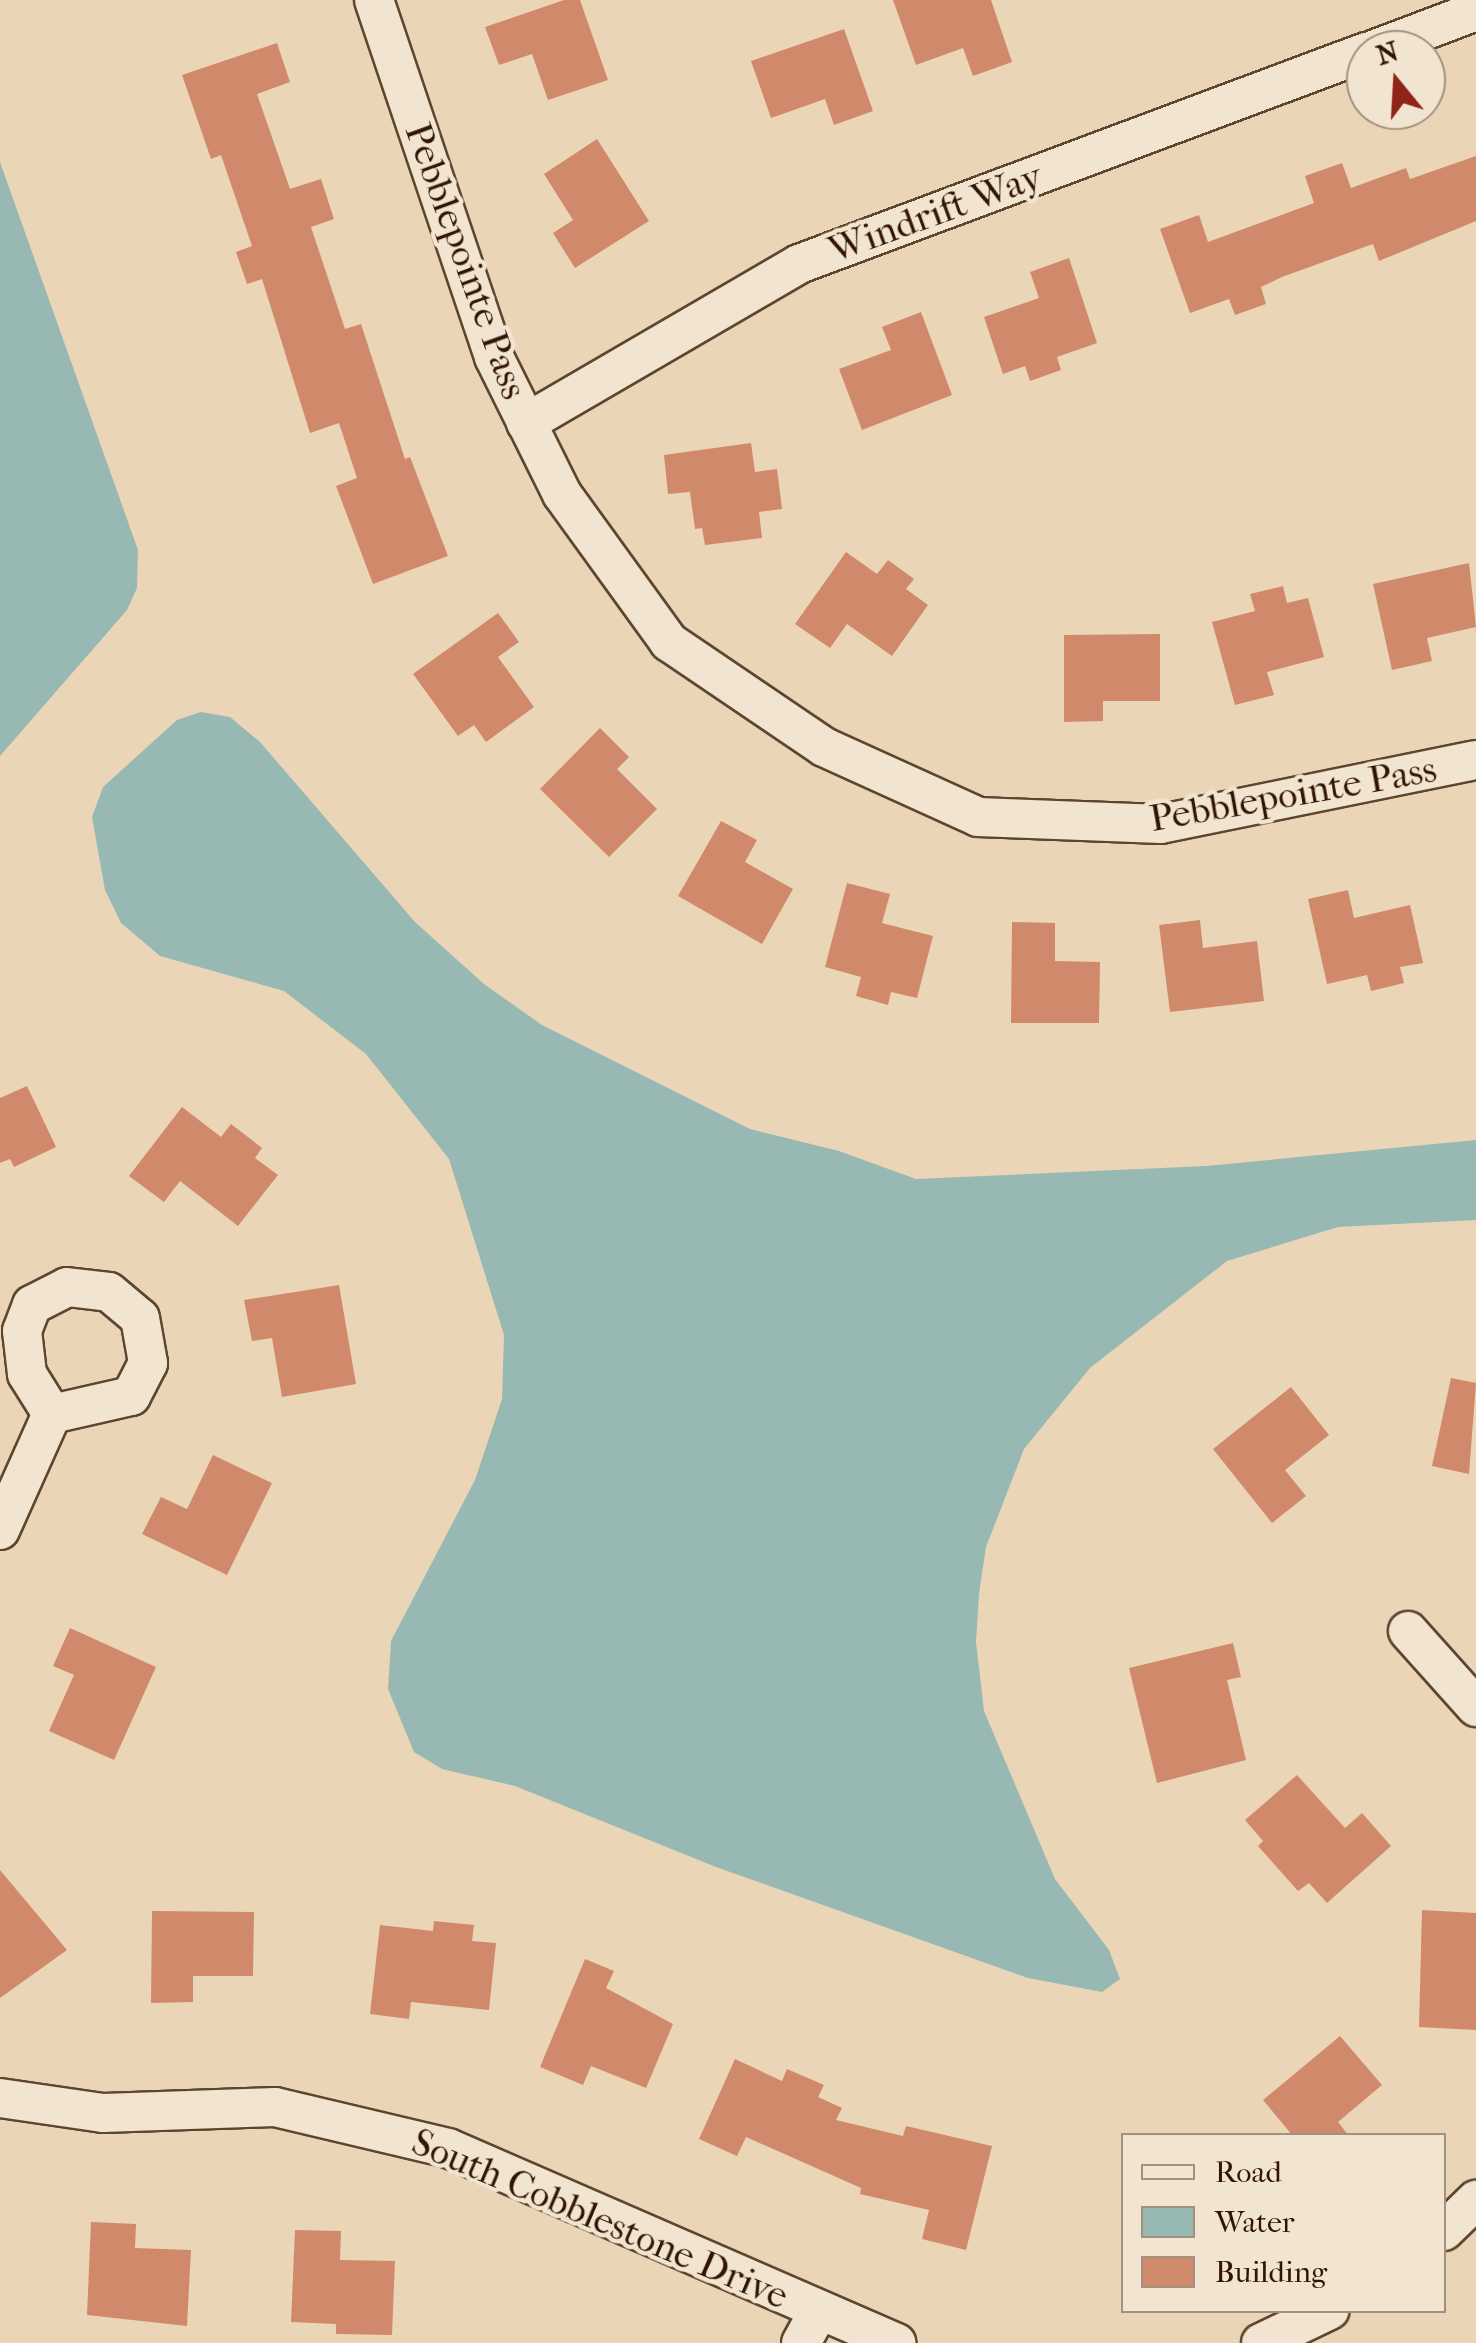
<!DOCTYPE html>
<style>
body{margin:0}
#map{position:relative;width:1476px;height:2343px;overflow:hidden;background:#ead6b7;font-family:"IM FELL French Canon",serif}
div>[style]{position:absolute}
.water>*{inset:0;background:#98b8b3}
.building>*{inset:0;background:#d1896c}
.roads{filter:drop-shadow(2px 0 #5f452e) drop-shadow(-2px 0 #5f452e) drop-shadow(0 2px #5f452e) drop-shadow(0 -2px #5f452e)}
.minor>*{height:38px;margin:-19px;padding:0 19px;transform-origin:19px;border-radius:19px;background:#f1e4d0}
span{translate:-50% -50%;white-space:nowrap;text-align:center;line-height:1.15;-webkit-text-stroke:9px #f1e4d0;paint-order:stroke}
.street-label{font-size:38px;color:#311501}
.legend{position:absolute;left:1121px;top:2133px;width:325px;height:180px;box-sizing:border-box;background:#f1e4d0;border:2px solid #a4917d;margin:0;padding:12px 18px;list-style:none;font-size:30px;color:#311501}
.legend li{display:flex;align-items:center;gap:20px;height:50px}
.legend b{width:50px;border:2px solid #a4917d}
.north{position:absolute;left:1346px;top:30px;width:100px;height:100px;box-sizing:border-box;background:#f1e4d0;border:2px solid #a4917d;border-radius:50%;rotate:342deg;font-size:28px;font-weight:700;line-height:40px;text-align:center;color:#311501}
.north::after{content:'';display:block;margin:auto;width:35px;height:45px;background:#8f2418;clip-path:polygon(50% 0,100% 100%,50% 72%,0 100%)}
</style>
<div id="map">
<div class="water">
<div style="clip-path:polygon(0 162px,138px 550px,137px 588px,127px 610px,0 756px)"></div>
<div style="clip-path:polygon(201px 712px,230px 717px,260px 742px,415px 922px,484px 984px,542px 1025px,750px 1129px,839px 1151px,916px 1179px,1206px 1166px,1476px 1140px,1476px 1220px,1338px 1227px,1227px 1261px,1090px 1368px,1024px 1449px,986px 1547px,979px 1594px,976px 1642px,984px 1711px,1055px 1879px,1109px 1950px,1120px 1979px,1102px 1992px,1028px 1978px,716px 1867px,515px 1786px,442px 1769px,414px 1752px,388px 1689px,391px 1641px,475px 1480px,502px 1399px,504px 1335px,449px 1159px,366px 1054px,284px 991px,160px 956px,121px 923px,105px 890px,92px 817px,103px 787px,177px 720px)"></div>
</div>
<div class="building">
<div style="clip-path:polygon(564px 0,580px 0,608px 80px,548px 100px,532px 54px,499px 65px,485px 27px)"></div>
<div style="clip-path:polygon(893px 0,991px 0,1012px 62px,973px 76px,963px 48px,916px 65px)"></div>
<div style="clip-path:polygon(844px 29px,873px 111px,834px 125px,825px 99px,771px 118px,751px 61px)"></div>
<div style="clip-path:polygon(277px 43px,290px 82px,257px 94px,290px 189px,321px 179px,334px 219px,311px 227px,345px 329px,361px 324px,405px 459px,410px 457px,448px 556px,373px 584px,336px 486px,357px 478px,339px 423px,310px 433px,262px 279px,247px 284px,236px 252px,252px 246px,221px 155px,211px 159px,182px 75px)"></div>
<div style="clip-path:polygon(597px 139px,649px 221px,575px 268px,553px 233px,573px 220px,544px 174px)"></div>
<div style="clip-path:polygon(1476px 156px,1476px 221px,1379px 261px,1373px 244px,1282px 277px,1261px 287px,1266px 304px,1235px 315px,1229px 299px,1190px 313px,1160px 229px,1199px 215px,1208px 242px,1314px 203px,1305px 176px,1342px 163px,1351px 188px,1406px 168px,1410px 179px)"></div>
<div style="clip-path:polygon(1069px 258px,1097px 343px,1057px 357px,1061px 370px,1030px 381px,1025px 366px,1003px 374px,984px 317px,1039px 298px,1030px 272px)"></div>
<div style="clip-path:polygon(921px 312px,952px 395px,862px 430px,839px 369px,891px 350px,882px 327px)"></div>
<div style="clip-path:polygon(751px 443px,755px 472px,777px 469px,782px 509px,759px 512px,762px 538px,705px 545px,702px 528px,695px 529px,690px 492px,668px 494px,664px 455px)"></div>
<div style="clip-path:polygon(846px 552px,877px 574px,888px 560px,914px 579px,906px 589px,928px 605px,892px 656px,847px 624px,830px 648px,795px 624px)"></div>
<div style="clip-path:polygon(1469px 563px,1476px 627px,1427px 638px,1432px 661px,1392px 670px,1373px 584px)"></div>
<div style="clip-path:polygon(1283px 586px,1287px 603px,1308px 598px,1324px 657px,1267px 672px,1274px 695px,1235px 705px,1212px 622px,1255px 611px,1250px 594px)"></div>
<div style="clip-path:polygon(498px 613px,519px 642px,498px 657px,534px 707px,486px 742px,474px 725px,458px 736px,413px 674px)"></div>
<div style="clip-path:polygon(1160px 634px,1160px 701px,1103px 701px,1103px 721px,1064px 722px,1064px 635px)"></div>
<div style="clip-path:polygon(600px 728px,629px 757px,617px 769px,657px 809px,609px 857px,540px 789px)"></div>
<div style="clip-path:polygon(721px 821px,757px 840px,745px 862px,793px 889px,762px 944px,678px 896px)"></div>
<div style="clip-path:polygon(847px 883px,890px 894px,882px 923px,933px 936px,917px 998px,891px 992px,888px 1005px,856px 996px,861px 977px,825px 967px)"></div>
<div style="clip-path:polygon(1348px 890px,1354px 918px,1410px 905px,1423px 963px,1400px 967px,1404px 983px,1371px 991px,1367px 975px,1327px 984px,1308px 899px)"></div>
<div style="clip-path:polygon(1200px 920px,1203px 948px,1257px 941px,1264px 1001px,1170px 1012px,1159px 925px)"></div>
<div style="clip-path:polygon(1012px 922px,1055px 923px,1055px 961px,1100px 962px,1099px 1023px,1011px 1023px)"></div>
<div style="clip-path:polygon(27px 1086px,56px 1147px,14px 1167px,10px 1159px,0 1163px,0 1098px)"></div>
<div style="clip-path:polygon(182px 1107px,221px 1137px,231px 1124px,262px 1148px,255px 1158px,278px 1175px,238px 1226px,180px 1181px,164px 1202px,129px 1176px)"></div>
<div style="clip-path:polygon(339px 1285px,356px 1384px,282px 1397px,272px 1338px,252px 1341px,244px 1300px)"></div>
<div style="clip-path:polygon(1451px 1378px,1476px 1383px,1469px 1474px,1432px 1466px)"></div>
<div style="clip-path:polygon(1291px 1387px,1329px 1435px,1285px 1470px,1306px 1496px,1272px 1523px,1213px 1449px)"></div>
<div style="clip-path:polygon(213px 1455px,272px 1483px,227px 1575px,142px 1534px,161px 1497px,187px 1509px)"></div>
<div style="clip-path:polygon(70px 1628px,156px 1667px,114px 1760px,49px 1731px,74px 1675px,53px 1666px)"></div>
<div style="clip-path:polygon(1233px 1643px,1241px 1677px,1227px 1680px,1246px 1760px,1157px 1783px,1129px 1668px)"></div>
<div style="clip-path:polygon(1297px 1775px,1345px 1828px,1362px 1813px,1391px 1846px,1327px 1903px,1309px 1883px,1298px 1891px,1258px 1846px,1263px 1841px,1245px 1820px)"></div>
<div style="clip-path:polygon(0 1870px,67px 1950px,0 1998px)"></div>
<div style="clip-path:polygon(1422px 1910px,1476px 1913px,1476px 2030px,1419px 2027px)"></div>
<div style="clip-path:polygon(152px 1911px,254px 1912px,253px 1976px,193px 1976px,193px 2002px,151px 2003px)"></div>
<div style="clip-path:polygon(434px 1921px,474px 1925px,472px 1941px,496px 1943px,489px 2010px,411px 2002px,409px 2019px,370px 2014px,380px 1925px,433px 1931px)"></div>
<div style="clip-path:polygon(585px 1959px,614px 1971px,606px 1988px,673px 2024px,646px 2088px,591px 2066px,583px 2085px,540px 2067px)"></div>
<div style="clip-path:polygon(1340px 2036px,1382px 2085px,1338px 2122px,1349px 2136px,1293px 2136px,1263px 2100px)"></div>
<div style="clip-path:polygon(735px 2059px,782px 2081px,787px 2069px,824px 2085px,818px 2097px,842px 2108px,836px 2120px,903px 2136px,906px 2126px,992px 2146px,966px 2250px,922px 2239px,929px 2210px,860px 2194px,861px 2188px,746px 2137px,737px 2156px,699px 2139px)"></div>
<div style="clip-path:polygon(91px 2222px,136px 2224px,135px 2248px,191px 2250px,187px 2326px,87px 2315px)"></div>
<div style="clip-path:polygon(295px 2230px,341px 2231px,340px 2260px,395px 2261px,392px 2335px,336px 2334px,336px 2324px,291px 2322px)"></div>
</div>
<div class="roads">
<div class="minor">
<div style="left:374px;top:0;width:377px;rotate:71.4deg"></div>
<div style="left:494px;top:357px;width:153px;rotate:63.6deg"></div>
<div style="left:562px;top:494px;width:183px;rotate:54.1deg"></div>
<div style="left:669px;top:642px;width:187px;rotate:34.1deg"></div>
<div style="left:824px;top:747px;width:169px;rotate:24.4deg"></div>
<div style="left:978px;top:817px;width:183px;rotate:2.2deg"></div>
<div style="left:1161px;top:824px;width:321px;rotate:-11.5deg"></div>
<div style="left:1373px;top:50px;width:110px;rotate:-20.7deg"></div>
<div style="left:526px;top:423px;width:316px;rotate:-30.2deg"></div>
<div style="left:799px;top:264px;width:605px;rotate:-20.5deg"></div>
<div style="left:67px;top:1287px;width:42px;rotate:6.8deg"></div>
<div style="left:109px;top:1292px;width:40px;rotate:40deg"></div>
<div style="left:140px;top:1318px;width:46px;rotate:79.9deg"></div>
<div style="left:148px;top:1363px;width:37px;rotate:117deg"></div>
<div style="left:131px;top:1396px;width:81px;rotate:167.2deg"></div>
<div style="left:52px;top:1414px;width:47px;rotate:-122deg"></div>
<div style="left:27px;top:1374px;width:43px;rotate:-96.6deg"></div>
<div style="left:22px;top:1331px;width:28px;rotate:-69deg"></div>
<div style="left:32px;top:1305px;width:39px;rotate:-27deg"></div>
<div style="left:0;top:1530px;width:127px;rotate:-65.9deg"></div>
<div style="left:1408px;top:1631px;width:102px;rotate:48.2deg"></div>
<div style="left:0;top:2098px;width:104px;rotate:8.3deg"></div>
<div style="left:103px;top:2113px;width:172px;rotate:-2deg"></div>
<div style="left:275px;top:2107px;width:178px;rotate:13.3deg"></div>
<div style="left:448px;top:2148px;width:489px;rotate:23.5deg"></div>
<div style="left:1444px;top:2231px;width:45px;rotate:-44.1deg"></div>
<div style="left:801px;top:2343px;width:38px;rotate:-61deg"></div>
<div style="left:1261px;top:2343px;width:76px;rotate:-25.6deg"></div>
</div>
</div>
<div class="street-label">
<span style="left:935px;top:213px;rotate:-20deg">Windrift Way</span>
<span style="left:466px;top:261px;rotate:70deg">Pebblepointe Pass</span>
<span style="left:1293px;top:794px;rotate:-10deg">Pebblepointe Pass</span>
<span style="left:600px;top:2219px;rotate:23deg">South Cobblestone Drive</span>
</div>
<ul class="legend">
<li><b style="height:12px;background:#f1e4d0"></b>Road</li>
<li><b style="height:28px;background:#98b8b3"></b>Water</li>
<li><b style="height:28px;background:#d1896c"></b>Building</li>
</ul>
<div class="north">N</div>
</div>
